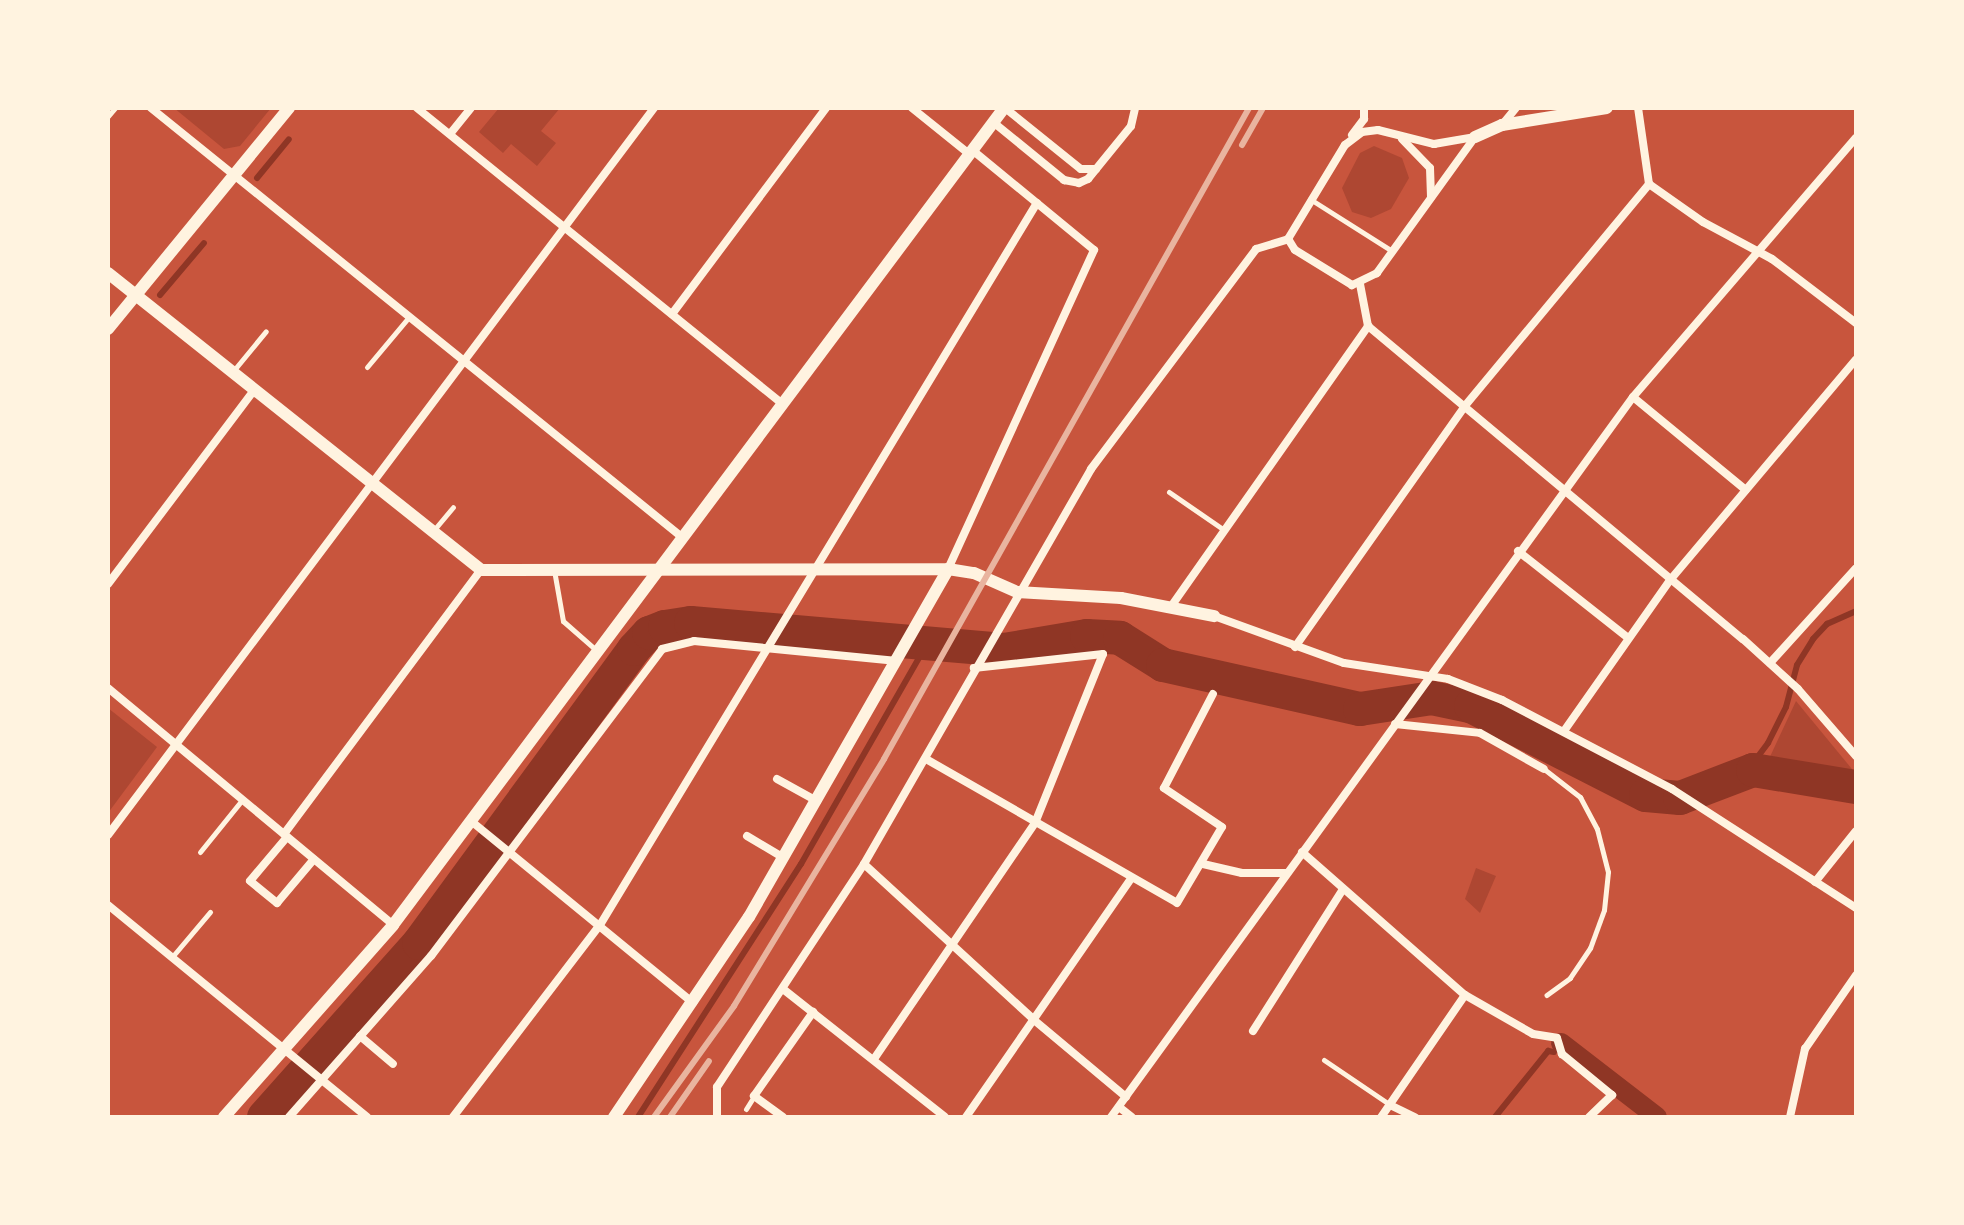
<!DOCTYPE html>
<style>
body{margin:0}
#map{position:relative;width:1964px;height:1225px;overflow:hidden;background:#c8553d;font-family:Montserrat,sans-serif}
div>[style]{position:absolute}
.green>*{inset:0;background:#ae4732}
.stream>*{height:6px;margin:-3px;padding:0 3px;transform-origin:3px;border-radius:3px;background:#8f3625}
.canal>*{height:20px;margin:-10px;padding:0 10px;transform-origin:10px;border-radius:10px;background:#8f3625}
.river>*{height:34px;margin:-17px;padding:0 17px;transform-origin:17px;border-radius:17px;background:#8f3625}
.service>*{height:5px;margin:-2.5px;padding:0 2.5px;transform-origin:2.5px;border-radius:2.5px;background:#fff3e0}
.minor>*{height:8px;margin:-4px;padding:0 4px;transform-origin:4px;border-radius:4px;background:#fff3e0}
.tertiary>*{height:12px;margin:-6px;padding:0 6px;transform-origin:6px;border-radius:6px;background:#fff3e0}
.rail>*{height:6px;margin:-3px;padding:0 3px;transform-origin:3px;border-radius:3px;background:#e9b49f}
span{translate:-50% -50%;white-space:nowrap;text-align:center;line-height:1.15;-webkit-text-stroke:7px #fff3e0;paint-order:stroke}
.frame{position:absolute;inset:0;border:110px solid #fff3e0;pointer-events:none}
</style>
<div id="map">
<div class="green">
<div style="clip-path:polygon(174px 108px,271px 108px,240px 146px,224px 149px)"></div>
<div style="clip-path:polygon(499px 108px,560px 108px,541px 131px,556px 143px,537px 166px,511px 144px,503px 153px,479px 132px)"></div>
<div style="clip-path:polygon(1374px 146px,1402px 158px,1409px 178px,1391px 209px,1371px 218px,1352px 212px,1342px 188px,1360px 153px)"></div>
<div style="clip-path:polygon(1796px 701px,1856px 774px,1856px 776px,1768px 761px)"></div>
<div style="clip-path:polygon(108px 708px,157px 747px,108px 813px)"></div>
<div style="clip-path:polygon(1476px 868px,1496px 876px,1480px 913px,1465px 899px)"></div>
</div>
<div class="stream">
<div style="left:257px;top:178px;width:50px;rotate:-50.6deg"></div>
<div style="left:160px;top:295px;width:68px;rotate:-49.8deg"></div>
<div style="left:1728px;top:781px;width:26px;rotate:-32deg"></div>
<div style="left:1750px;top:767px;width:30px;rotate:-53deg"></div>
<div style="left:1768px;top:743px;width:40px;rotate:-63.4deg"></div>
<div style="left:1786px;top:707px;width:43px;rotate:-75.3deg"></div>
<div style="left:1797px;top:665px;width:31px;rotate:-58deg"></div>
<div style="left:1813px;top:639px;width:21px;rotate:-47deg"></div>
<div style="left:1827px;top:624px;width:32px;rotate:-24deg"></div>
<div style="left:1570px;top:1054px;width:6px"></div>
<div style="left:638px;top:1117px;width:301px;rotate:-57.2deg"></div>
<div style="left:801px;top:864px;width:254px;rotate:-60.2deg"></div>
<div style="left:1495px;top:1117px;width:85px;rotate:-51.2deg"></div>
<div style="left:1548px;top:1051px;width:6px;rotate:9deg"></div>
</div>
<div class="canal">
<div style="left:1561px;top:1043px;width:121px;rotate:37.6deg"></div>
</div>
<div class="river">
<div style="left:264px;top:1117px;width:233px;rotate:-48.3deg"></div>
<div style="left:419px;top:943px;width:364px;rotate:-53.8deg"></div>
<div style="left:634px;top:649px;width:22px;rotate:-47deg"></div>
<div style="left:649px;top:633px;width:17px;rotate:-21deg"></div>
<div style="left:665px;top:627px;width:26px;rotate:-9deg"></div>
<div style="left:691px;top:623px;width:314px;rotate:4.9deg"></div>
<div style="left:1004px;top:650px;width:84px;rotate:-9.6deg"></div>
<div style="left:1087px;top:636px;width:33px;rotate:3deg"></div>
<div style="left:1120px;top:638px;width:51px;rotate:32.1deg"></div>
<div style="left:1163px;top:665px;width:202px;rotate:12.6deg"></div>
<div style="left:1360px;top:709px;width:73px;rotate:-8.7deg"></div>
<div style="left:1432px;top:698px;width:40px;rotate:12deg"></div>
<div style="left:1471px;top:706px;width:196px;rotate:27deg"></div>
<div style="left:1646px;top:795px;width:34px;rotate:5deg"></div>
<div style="left:1680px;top:798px;width:78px;rotate:-21deg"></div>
<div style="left:1753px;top:770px;width:104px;rotate:9.4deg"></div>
</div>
<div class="service">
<div style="left:108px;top:116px;width:11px;rotate:-49deg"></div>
<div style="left:1310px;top:199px;width:97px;rotate:32.4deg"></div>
<div style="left:367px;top:367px;width:65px;rotate:-50deg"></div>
<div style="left:234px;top:370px;width:50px;rotate:-50.6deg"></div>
<div style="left:1169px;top:492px;width:67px;rotate:34.6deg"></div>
<div style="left:433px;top:531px;width:31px;rotate:-50deg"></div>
<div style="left:554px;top:570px;width:52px;rotate:80deg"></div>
<div style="left:563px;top:621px;width:43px;rotate:41.2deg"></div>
<div style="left:1544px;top:769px;width:46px;rotate:37.9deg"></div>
<div style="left:1580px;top:797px;width:36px;rotate:62deg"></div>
<div style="left:1597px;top:829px;width:44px;rotate:75.7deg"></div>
<div style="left:1608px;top:872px;width:38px;rotate:96deg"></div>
<div style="left:1604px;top:910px;width:40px;rotate:110.2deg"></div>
<div style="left:1590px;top:948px;width:36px;rotate:124deg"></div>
<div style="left:1570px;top:978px;width:29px;rotate:144deg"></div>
<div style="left:200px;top:852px;width:67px;rotate:-51.1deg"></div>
<div style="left:172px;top:957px;width:59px;rotate:-49.8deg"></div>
<div style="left:1324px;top:1060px;width:78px;rotate:34.1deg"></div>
<div style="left:746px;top:1109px;width:15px;rotate:-58deg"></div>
</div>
<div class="minor">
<div style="left:151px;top:108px;width:683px;rotate:38.94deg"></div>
<div style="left:417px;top:108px;width:469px;rotate:39deg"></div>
<div style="left:912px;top:108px;width:72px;rotate:38.8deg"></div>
<div style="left:1005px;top:108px;width:97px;rotate:38.8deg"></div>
<div style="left:1081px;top:169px;width:15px"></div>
<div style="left:993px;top:122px;width:92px;rotate:39.2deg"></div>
<div style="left:1064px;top:180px;width:15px;rotate:11deg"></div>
<div style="left:1079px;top:183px;width:10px;rotate:-24deg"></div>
<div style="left:1088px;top:179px;width:68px;rotate:-50.9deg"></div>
<div style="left:1131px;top:126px;width:18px;rotate:-77deg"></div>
<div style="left:1502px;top:125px;width:22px;rotate:-51deg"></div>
<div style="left:1378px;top:130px;width:58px;rotate:14deg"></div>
<div style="left:1434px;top:144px;width:42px;rotate:-9.7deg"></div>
<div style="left:1475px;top:137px;width:168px;rotate:125.8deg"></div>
<div style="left:1377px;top:273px;width:28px;rotate:154deg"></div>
<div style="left:1352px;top:285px;width:67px;rotate:-148.4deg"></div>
<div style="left:1295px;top:250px;width:13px;rotate:-122deg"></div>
<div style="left:1288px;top:239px;width:110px;rotate:-58.8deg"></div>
<div style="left:1345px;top:145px;width:21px;rotate:-37deg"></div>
<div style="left:1362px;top:132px;width:16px;rotate:-7deg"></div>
<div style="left:450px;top:134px;width:33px;rotate:-51deg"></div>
<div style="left:1352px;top:135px;width:20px;rotate:-53deg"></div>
<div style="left:1364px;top:119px;width:11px;rotate:-90deg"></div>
<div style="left:1402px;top:139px;width:40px;rotate:46deg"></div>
<div style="left:1430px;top:168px;width:29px;rotate:88deg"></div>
<div style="left:1649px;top:184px;width:66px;rotate:35.1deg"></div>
<div style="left:1703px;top:222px;width:78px;rotate:28.2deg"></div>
<div style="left:1772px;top:259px;width:106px;rotate:37.3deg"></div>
<div style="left:1360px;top:284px;width:43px;rotate:79.2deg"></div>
<div style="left:1368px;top:326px;width:488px;rotate:39.9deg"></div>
<div style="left:1743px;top:639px;width:74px;rotate:42.3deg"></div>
<div style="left:1798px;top:689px;width:89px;rotate:49.1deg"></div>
<div style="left:672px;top:314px;width:257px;rotate:-53.2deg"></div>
<div style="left:1633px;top:397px;width:146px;rotate:39.5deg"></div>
<div style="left:1518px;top:551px;width:139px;rotate:38.3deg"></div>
<div style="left:948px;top:569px;width:351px;rotate:-65.4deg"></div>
<div style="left:1094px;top:250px;width:159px;rotate:-140.6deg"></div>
<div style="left:108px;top:584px;width:244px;rotate:-53deg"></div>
<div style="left:1170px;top:608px;width:345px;rotate:-54.9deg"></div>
<div style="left:1214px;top:616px;width:138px;rotate:19.9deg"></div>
<div style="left:1344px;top:663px;width:105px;rotate:8.7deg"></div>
<div style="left:1448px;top:679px;width:58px;rotate:21.3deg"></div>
<div style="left:1502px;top:700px;width:192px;rotate:27.6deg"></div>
<div style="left:1672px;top:789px;width:219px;rotate:32.9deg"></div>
<div style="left:1295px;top:647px;width:294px;rotate:-54.8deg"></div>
<div style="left:1464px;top:407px;width:290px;rotate:-50.3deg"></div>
<div style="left:1649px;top:184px;width:77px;rotate:-98.2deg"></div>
<div style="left:1770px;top:663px;width:128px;rotate:-47.8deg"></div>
<div style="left:108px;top:688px;width:371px;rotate:39.7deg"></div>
<div style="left:1395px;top:724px;width:85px;rotate:6deg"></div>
<div style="left:1480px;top:733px;width:73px;rotate:29.4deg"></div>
<div style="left:1564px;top:731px;width:186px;rotate:-54.9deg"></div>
<div style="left:1671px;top:579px;width:287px;rotate:-49.9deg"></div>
<div style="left:926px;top:759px;width:289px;rotate:29.8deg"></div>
<div style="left:1177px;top:903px;width:88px;rotate:-59.4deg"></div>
<div style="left:1222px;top:827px;width:70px;rotate:-146.1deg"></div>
<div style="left:1164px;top:788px;width:106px;rotate:-62.5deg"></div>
<div style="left:777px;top:779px;width:46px;rotate:28.8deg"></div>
<div style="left:471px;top:821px;width:287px;rotate:39.3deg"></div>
<div style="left:284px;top:834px;width:329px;rotate:-53.3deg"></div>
<div style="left:108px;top:835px;width:909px;rotate:-53.09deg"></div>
<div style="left:747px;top:836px;width:43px;rotate:30.7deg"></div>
<div style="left:287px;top:837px;width:57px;rotate:130.1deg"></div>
<div style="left:250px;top:881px;width:35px;rotate:39deg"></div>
<div style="left:277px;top:903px;width:57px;rotate:-49.9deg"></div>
<div style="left:1302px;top:852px;width:217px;rotate:41.3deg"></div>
<div style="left:1465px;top:995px;width:148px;rotate:124.5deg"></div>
<div style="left:864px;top:864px;width:231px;rotate:42.5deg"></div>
<div style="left:1034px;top:1020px;width:120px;rotate:39.9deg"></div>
<div style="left:1203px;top:864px;width:40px;rotate:13deg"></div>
<div style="left:1242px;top:873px;width:44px"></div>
<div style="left:1815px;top:882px;width:65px;rotate:-51.2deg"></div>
<div style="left:108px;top:905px;width:335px;rotate:39.3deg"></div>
<div style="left:783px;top:989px;width:206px;rotate:38.3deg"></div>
<div style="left:1465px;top:995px;width:78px;rotate:29.8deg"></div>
<div style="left:1533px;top:1034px;width:24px;rotate:9deg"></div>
<div style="left:1557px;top:1038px;width:17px;rotate:73deg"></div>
<div style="left:1562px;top:1054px;width:65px;rotate:39.4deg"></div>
<div style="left:1612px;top:1095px;width:32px;rotate:136deg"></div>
<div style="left:1253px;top:1031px;width:168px;rotate:-57.6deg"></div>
<div style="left:360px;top:1036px;width:43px;rotate:40.3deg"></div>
<div style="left:874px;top:1059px;width:286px;rotate:-55.7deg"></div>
<div style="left:1035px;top:823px;width:182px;rotate:-68.1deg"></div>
<div style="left:1103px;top:654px;width:130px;rotate:173.8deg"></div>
<div style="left:1390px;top:1105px;width:28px;rotate:26deg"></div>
<div style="left:1119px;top:1107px;width:16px;rotate:38deg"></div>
<div style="left:289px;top:1117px;width:215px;rotate:-48.6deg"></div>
<div style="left:431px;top:956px;width:384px;rotate:-53deg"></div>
<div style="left:662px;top:649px;width:33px;rotate:-14deg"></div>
<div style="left:694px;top:641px;width:204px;rotate:5.6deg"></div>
<div style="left:453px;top:1117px;width:242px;rotate:-52.6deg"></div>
<div style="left:600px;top:925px;width:844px;rotate:-58.82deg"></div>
<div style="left:717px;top:1117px;width:30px;rotate:-90deg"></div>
<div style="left:717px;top:1087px;width:267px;rotate:-56.6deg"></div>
<div style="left:864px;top:864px;width:456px;rotate:-60.1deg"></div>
<div style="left:1091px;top:469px;width:275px;rotate:-53.1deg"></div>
<div style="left:1256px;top:249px;width:34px;rotate:-17deg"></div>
<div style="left:783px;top:1117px;width:36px;rotate:-144deg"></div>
<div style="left:754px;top:1096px;width:103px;rotate:-54.9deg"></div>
<div style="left:966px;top:1117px;width:290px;rotate:-55.3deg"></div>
<div style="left:1111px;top:1117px;width:889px;rotate:-54.06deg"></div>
<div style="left:1633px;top:397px;width:342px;rotate:-49.3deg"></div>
<div style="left:1790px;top:1117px;width:70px;rotate:-77.6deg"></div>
<div style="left:1805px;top:1049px;width:90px;rotate:-55.4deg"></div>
</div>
<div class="tertiary">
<div style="left:1475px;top:137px;width:30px;rotate:-24deg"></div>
<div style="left:1502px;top:125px;width:106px;rotate:-9.2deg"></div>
<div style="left:108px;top:273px;width:477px;rotate:38.5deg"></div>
<div style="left:481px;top:570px;width:467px;rotate:-0.1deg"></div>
<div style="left:948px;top:569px;width:26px;rotate:9deg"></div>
<div style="left:974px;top:573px;width:47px;rotate:23.8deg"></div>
<div style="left:1017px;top:592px;width:104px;rotate:3.3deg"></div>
<div style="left:1121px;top:598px;width:95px;rotate:11deg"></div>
<div style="left:108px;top:329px;width:286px;rotate:-50.7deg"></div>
<div style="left:224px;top:1117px;width:256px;rotate:-48.6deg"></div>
<div style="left:393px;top:925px;width:1020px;rotate:-53.21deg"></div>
<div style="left:614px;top:1117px;width:241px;rotate:-56deg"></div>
<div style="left:749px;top:917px;width:401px;rotate:-60.2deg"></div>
</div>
<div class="rail">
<div style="left:1242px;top:145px;width:43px;rotate:-60.4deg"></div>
<div style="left:654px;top:1117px;width:137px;rotate:-54.2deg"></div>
<div style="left:734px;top:1006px;width:289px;rotate:-58.7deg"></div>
<div style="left:884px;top:759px;width:746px;rotate:-60.72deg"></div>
<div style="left:670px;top:1117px;width:68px;rotate:-55.1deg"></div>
</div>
<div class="frame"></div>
</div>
